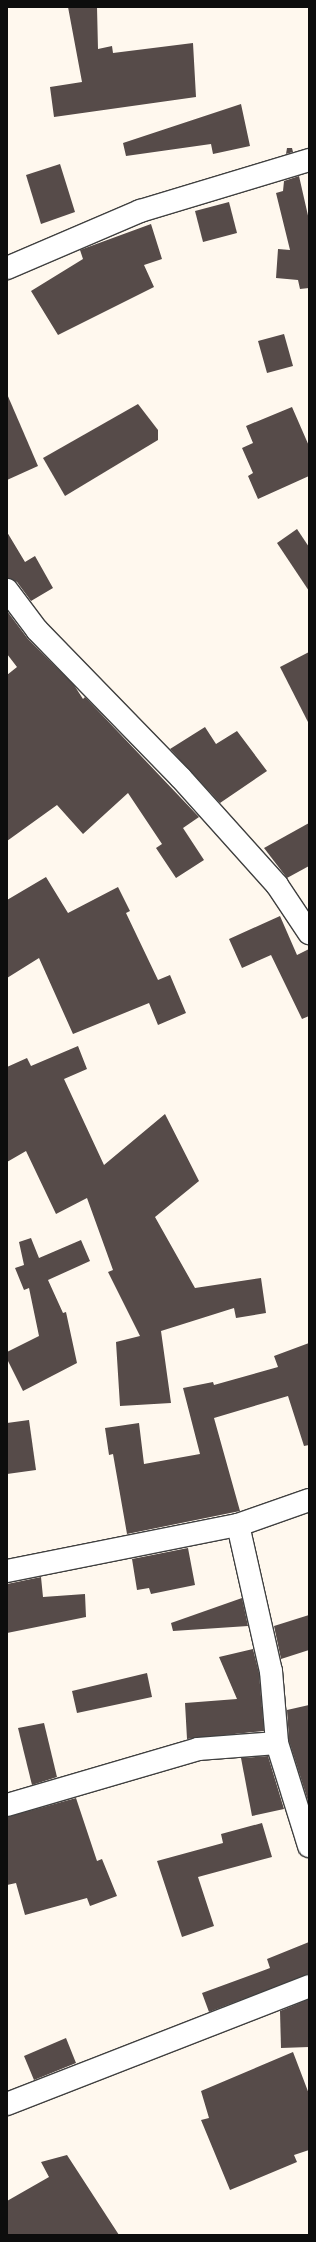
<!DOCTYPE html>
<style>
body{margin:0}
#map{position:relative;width:316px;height:2242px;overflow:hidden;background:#fff8ee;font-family:Spectral,serif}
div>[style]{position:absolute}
.building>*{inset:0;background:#564b49}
.roads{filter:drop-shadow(1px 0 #404040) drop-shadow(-1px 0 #404040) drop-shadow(0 1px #404040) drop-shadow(0 -1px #404040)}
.minor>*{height:22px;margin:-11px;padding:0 11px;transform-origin:11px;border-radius:11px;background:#fff}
span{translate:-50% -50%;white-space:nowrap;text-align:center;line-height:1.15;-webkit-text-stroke:4px #fff;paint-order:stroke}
.frame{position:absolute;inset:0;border:8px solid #0d0d0d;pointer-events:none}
</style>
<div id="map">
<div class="building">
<div style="clip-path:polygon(68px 7px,97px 7px,98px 49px,112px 46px,113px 53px,193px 43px,196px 97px,54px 117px,50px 87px,82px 82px)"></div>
<div style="clip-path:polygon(241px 104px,250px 146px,213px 154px,211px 144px,126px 156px,123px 143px)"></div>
<div style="clip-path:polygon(287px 148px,292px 148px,293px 152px,286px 154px)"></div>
<div style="clip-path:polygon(60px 164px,75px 212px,41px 224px,26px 175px)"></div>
<div style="clip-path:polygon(299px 176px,309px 220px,309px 288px,300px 289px,298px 280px,276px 278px,278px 249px,290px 250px,276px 193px,283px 191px,284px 181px)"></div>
<div style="clip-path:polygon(229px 202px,237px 233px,203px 242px,195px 211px)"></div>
<div style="clip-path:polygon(151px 224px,162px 259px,144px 265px,154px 287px,58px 335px,31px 291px,83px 259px,80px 250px)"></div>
<div style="clip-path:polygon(284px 334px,293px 366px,267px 373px,258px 341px)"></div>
<div style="clip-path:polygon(7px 394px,38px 466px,7px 480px)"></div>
<div style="clip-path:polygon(138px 404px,158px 430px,158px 440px,65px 496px,43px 458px)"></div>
<div style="clip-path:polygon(292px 407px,309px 446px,309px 476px,258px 499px,248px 476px,253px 473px,242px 448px,253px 443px,246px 426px)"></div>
<div style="clip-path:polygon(297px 529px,309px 547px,309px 591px,277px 543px)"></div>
<div style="clip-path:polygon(7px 532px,25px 562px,35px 556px,53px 588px,31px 601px,17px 582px,7px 578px)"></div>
<div style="clip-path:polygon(7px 611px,28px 639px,74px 685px,83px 699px,85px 697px,199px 817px,183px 828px,204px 860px,176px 878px,156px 848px,162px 844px,128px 793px,83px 834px,57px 805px,7px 841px,7px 675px,17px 667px,7px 654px)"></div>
<div style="clip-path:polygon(309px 652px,309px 724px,280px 667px)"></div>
<div style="clip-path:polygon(205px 727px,216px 744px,237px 731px,267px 771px,220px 803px,170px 749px)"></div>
<div style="clip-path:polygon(309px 823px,309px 866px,287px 878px,264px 848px)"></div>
<div style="clip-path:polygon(46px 877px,68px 913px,118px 887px,130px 911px,126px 913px,158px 980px,170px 975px,186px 1013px,158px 1025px,149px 1003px,73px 1034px,39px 958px,7px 978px,7px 900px)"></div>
<div style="clip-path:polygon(280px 916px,297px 955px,309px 949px,309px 1016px,302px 1019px,271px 955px,242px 968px,229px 939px)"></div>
<div style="clip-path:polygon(78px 1046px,87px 1069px,64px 1079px,104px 1165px,165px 1114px,199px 1181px,155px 1217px,195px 1288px,261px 1278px,266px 1313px,236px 1318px,234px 1308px,161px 1331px,171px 1403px,120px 1406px,116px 1342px,140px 1336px,108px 1272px,113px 1270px,87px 1198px,56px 1214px,26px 1151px,7px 1162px,7px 1067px,27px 1058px,31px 1066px)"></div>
<div style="clip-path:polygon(31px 1238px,39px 1258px,81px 1240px,90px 1261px,48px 1280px,63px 1313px,66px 1312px,77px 1363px,23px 1391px,7px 1359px,7px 1352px,39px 1336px,29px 1288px,24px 1290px,15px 1268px,24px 1265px,19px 1242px)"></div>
<div style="clip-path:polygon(309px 1343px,309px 1445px,304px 1446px,288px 1396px,214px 1418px,240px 1511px,127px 1534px,113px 1454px,109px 1455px,105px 1428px,139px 1423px,144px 1464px,200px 1454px,183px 1388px,213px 1382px,214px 1385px,278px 1367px,274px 1356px)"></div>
<div style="clip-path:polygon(29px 1420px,36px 1470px,7px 1474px,7px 1423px)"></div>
<div style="clip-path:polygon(188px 1548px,195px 1585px,151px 1594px,149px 1588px,137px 1590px,132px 1559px)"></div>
<div style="clip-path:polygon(41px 1577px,43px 1597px,85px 1594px,86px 1617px,7px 1633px,7px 1584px)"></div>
<div style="clip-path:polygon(242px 1598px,248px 1626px,173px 1631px,171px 1623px)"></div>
<div style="clip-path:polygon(309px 1615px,309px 1650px,281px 1659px,274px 1626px)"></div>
<div style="clip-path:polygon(253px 1649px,259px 1673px,264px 1731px,187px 1739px,185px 1703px,237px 1699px,219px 1657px)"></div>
<div style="clip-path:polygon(147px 1673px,152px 1697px,77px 1713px,72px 1691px)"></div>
<div style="clip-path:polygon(309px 1705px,309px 1804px,289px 1741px,287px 1710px)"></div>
<div style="clip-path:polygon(44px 1723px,57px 1777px,32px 1785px,18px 1728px)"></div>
<div style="clip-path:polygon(268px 1756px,284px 1809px,252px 1816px,241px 1758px)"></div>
<div style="clip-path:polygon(76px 1798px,97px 1861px,102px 1859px,117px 1896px,90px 1906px,87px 1898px,25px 1915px,16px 1883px,7px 1885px,7px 1817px)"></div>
<div style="clip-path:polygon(262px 1823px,272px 1857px,198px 1877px,214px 1926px,182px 1937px,157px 1861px,223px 1843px,221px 1834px)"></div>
<div style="clip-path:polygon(309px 1942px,309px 1974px,209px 2012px,202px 1993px,270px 1968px,267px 1959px)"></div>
<div style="clip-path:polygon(309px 1999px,309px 2047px,281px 2048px,280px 2011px)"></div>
<div style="clip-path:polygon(66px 2038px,76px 2063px,34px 2080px,24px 2056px)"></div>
<div style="clip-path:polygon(293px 2052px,309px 2094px,309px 2150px,294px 2155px,297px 2162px,230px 2190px,201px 2120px,209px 2118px,201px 2091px)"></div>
<div style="clip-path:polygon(67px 2155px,119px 2235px,7px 2235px,7px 2201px,49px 2177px,41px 2162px)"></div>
</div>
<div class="roads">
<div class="minor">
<div style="left:7px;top:268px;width:145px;rotate:-23.2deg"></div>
<div style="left:140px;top:211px;width:177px;rotate:-16.8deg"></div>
<div style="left:7px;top:590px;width:50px;rotate:53.1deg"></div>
<div style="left:37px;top:630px;width:206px;rotate:45.8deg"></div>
<div style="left:181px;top:778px;width:144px;rotate:48.1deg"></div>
<div style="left:277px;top:885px;width:58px;rotate:56.3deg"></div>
<div style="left:238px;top:1525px;width:150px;rotate:77.3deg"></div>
<div style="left:271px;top:1671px;width:72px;rotate:85.2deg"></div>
<div style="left:277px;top:1743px;width:108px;rotate:72.7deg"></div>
<div style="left:7px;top:1571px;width:236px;rotate:-11.3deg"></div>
<div style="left:238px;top:1525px;width:75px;rotate:-19.4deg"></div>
<div style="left:7px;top:1805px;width:199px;rotate:-16.3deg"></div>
<div style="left:198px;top:1749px;width:79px;rotate:-4.3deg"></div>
<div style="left:7px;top:2104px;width:324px;rotate:-21.3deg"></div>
</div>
</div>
<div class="frame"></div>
</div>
